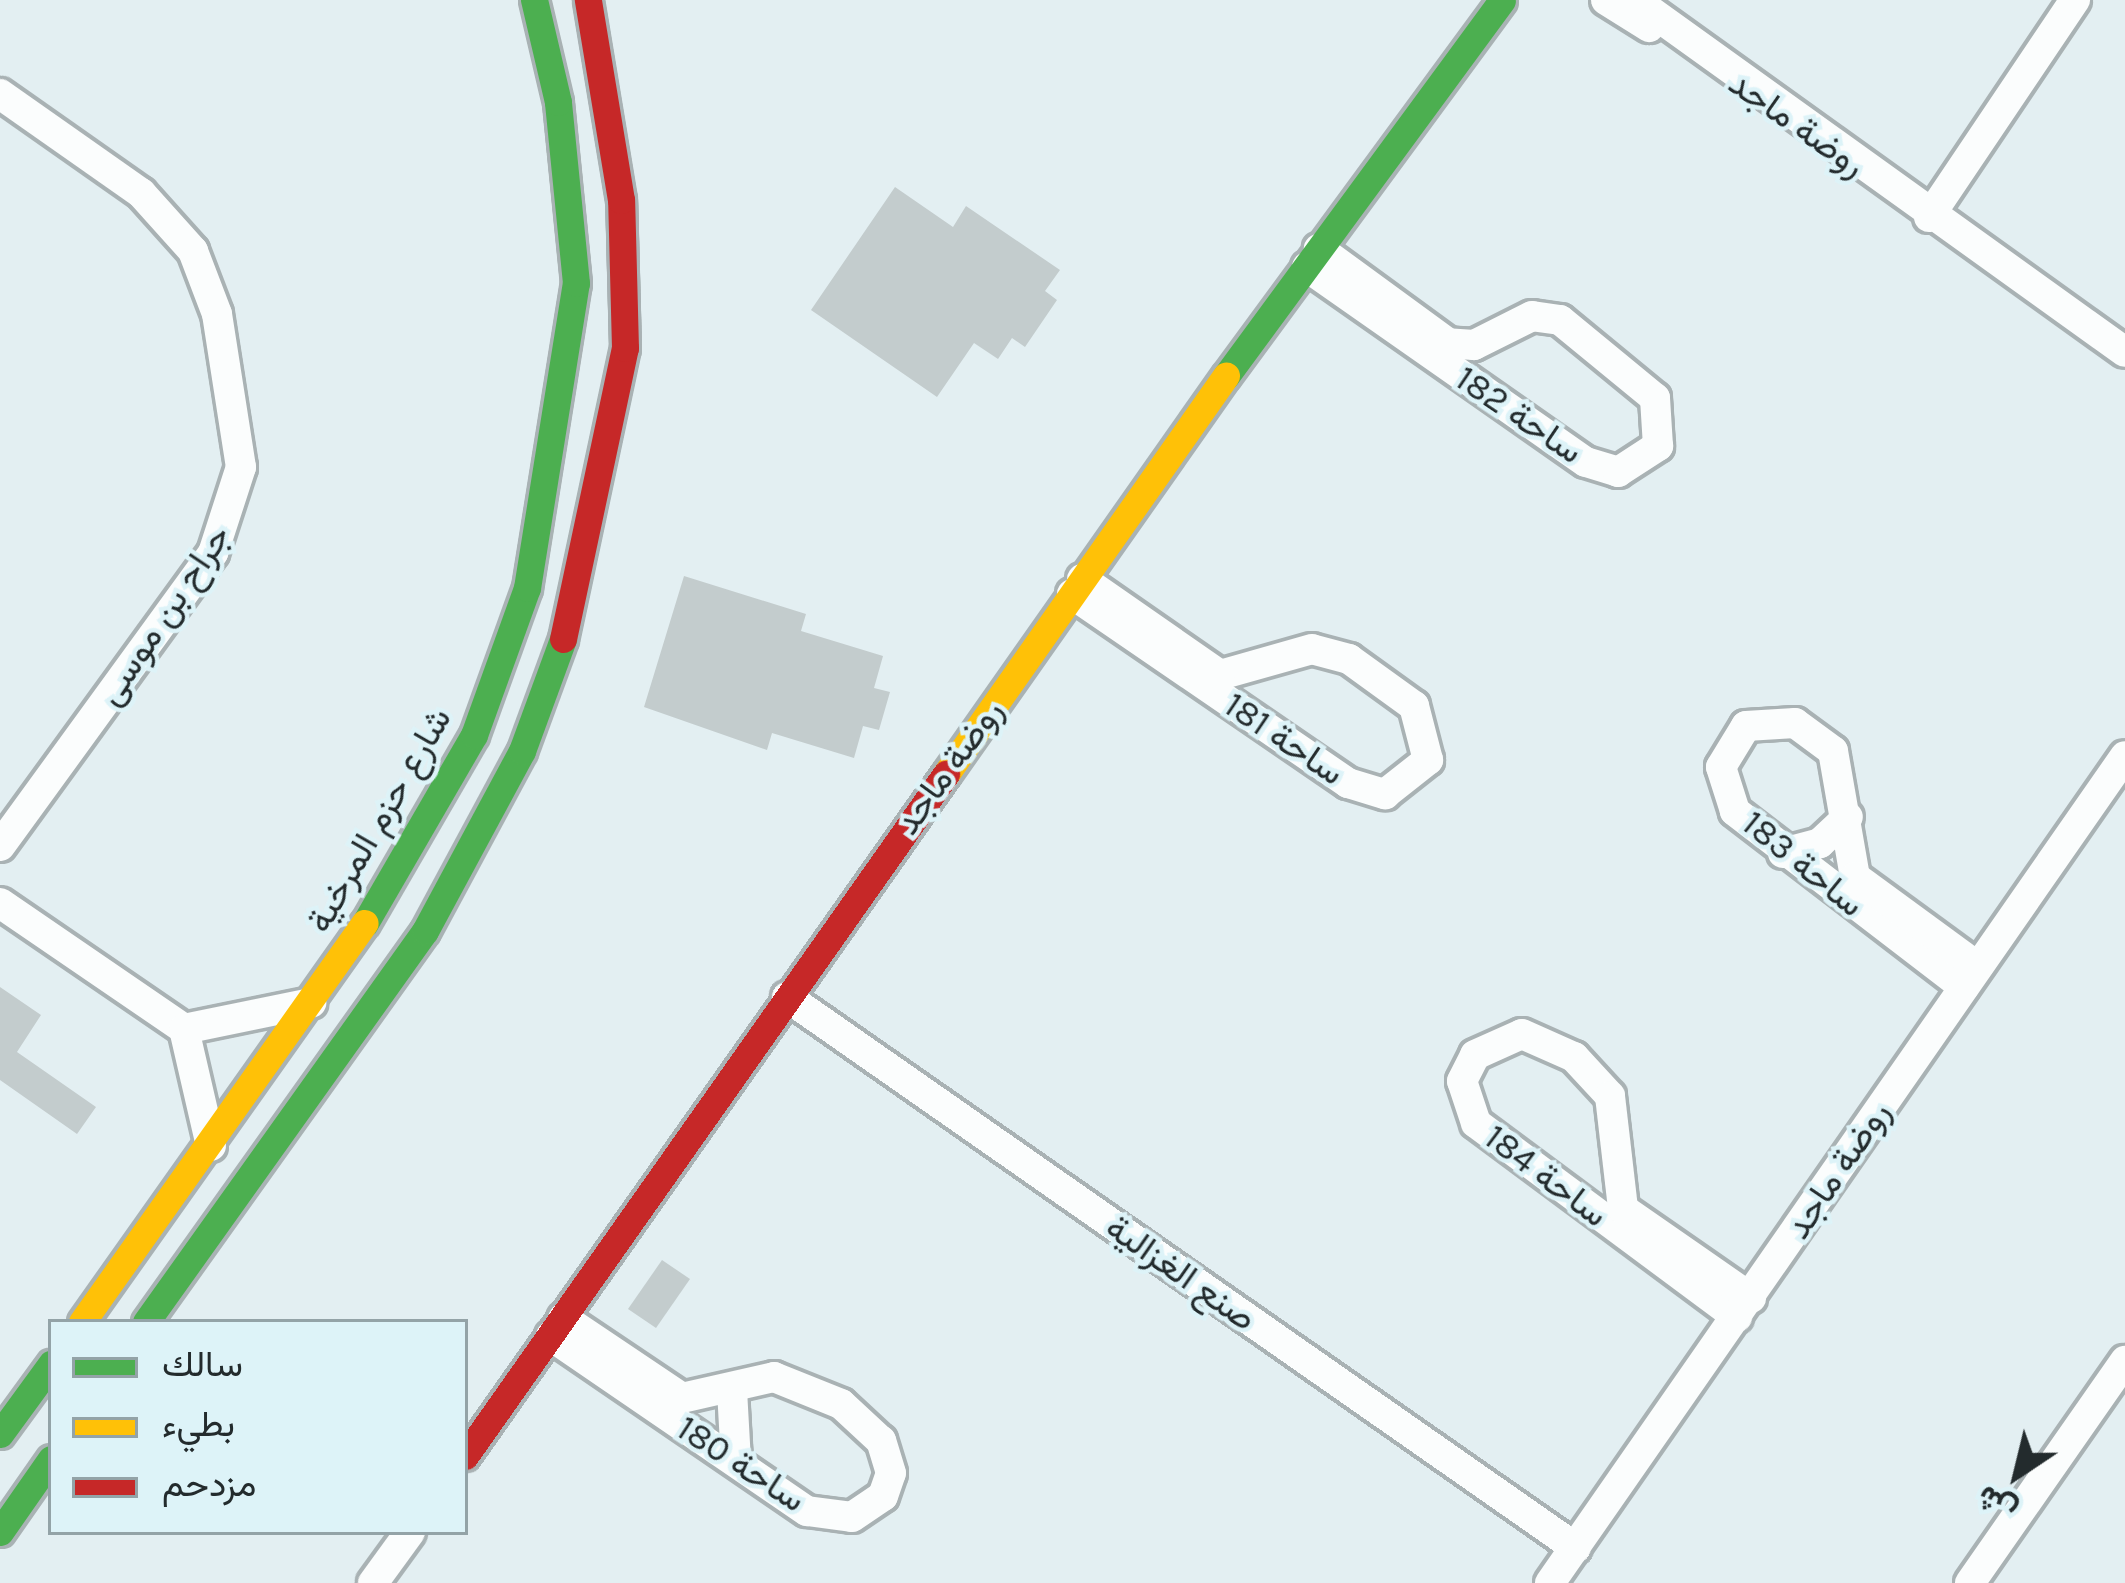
<!DOCTYPE html>
<meta charset="utf-8">
<style>
body{margin:0}
#map{position:relative;width:2125px;height:1583px;overflow:hidden;background:#e3eff2;font-family:Karla,Vazirmatn,sans-serif}
div>[style]{position:absolute}
.building>*{inset:0;background:#c3cccd}
.roads{filter:drop-shadow(3px 0 #a9b2b4) drop-shadow(-3px 0 #a9b2b4) drop-shadow(0 3px #a9b2b4) drop-shadow(0 -3px #a9b2b4)}
.street>*{height:30px;margin:-15px;padding:0 15px;transform-origin:15px;border-radius:15px;background:#fbfdfd}
.fast>*{height:27px;margin:-13.5px;padding:0 13.5px;transform-origin:13.5px;border-radius:13.5px;background:#4caf50}
.slow>*{height:27px;margin:-13.5px;padding:0 13.5px;transform-origin:13.5px;border-radius:13.5px;background:#ffc107}
.jam>*{height:27px;margin:-13.5px;padding:0 13.5px;transform-origin:13.5px;border-radius:13.5px;background:#c62828}
span{translate:-50% -50%;white-space:nowrap;text-align:center;line-height:1.15;-webkit-text-stroke:9px #ddf3f8;paint-order:stroke}
.street-label{font-size:36px;color:#232b2d}
.legend{position:absolute;left:48px;top:1319px;width:420px;height:216px;box-sizing:border-box;background:#ddf3f8;border:3px solid #93a3a7;margin:0;padding:15px 21px;list-style:none;font-size:36px;color:#232b2d}
.legend li{display:flex;align-items:center;gap:24px;height:60px}
.legend b{width:60px;border:3px solid #93a3a7}
.north{position:absolute;left:1957px;top:1415px;width:120px;height:120px;-webkit-text-stroke:9px #ddf3f8;paint-order:stroke;rotate:215deg;font-size:33px;font-weight:700;line-height:48px;text-align:center;color:#232b2d}
.north::after{content:'';display:block;margin:auto;width:42px;height:54px;background:#232b2d;clip-path:polygon(50% 0,100% 100%,50% 72%,0 100%)}
</style>
<div id="map">
<div class="building">
<div style="clip-path:polygon(895px 187px,953px 227px,966px 206px,1060px 270px,1045px 291px,1057px 300px,1025px 347px,1012px 338px,998px 359px,974px 343px,937px 397px,811px 310px)"></div>
<div style="clip-path:polygon(684px 576px,806px 614px,801px 631px,883px 656px,874px 688px,890px 692px,879px 730px,863px 726px,854px 758px,772px 733px,767px 750px,644px 707px)"></div>
<div style="clip-path:polygon(0 987px,41px 1015px,17px 1052px,96px 1107px,77px 1134px,0 1080px)"></div>
<div style="clip-path:polygon(662px 1260px,690px 1279px,656px 1328px,628px 1309px)"></div>
</div>
<div class="roads">
<div class="street">
<div style="left:1606px;top:0;width:51px;rotate:32.1deg"></div>
<div style="left:1635px;top:0;width:603px;rotate:35.69deg"></div>
<div style="left:0;top:94px;width:172px;rotate:35.1deg"></div>
<div style="left:141px;top:193px;width:78px;rotate:48.1deg"></div>
<div style="left:193px;top:251px;width:67px;rotate:69.1deg"></div>
<div style="left:217px;top:314px;width:155px;rotate:81.1deg"></div>
<div style="left:241px;top:467px;width:90px;rotate:108deg"></div>
<div style="left:213px;top:553px;width:362px;rotate:126deg"></div>
<div style="left:1929px;top:217px;width:262px;rotate:-56.1deg"></div>
<div style="left:1307px;top:267px;width:340px;rotate:35deg"></div>
<div style="left:1586px;top:462px;width:34px;rotate:17deg"></div>
<div style="left:1618px;top:472px;width:48px;rotate:-33deg"></div>
<div style="left:1658px;top:446px;width:48px;rotate:-93.6deg"></div>
<div style="left:1655px;top:398px;width:123px;rotate:-140.6deg"></div>
<div style="left:1560px;top:320px;width:28px;rotate:-172deg"></div>
<div style="left:1532px;top:316px;width:65px;rotate:153.4deg"></div>
<div style="left:1474px;top:345px;width:26px;rotate:-176deg"></div>
<div style="left:1448px;top:343px;width:160px;rotate:-143.9deg"></div>
<div style="left:1072px;top:594px;width:335px;rotate:34.4deg"></div>
<div style="left:1348px;top:783px;width:39px;rotate:17deg"></div>
<div style="left:1385px;top:794px;width:55px;rotate:-38.3deg"></div>
<div style="left:1428px;top:760px;width:56px;rotate:-104.5deg"></div>
<div style="left:1414px;top:706px;width:80px;rotate:-144.1deg"></div>
<div style="left:1349px;top:659px;width:38px;rotate:-165deg"></div>
<div style="left:1312px;top:649px;width:96px;rotate:164.2deg"></div>
<div style="left:1220px;top:675px;width:168px;rotate:-145.2deg"></div>
<div style="left:1783px;top:853px;width:38px;rotate:-15deg"></div>
<div style="left:1820px;top:843px;width:38px;rotate:-43deg"></div>
<div style="left:0;top:903px;width:223px;rotate:34.4deg"></div>
<div style="left:184px;top:1029px;width:130px;rotate:-11.6deg"></div>
<div style="left:1964px;top:987px;width:289px;rotate:-142.5deg"></div>
<div style="left:1735px;top:811px;width:46px;rotate:-107.7deg"></div>
<div style="left:1721px;top:767px;width:48px;rotate:-58.6deg"></div>
<div style="left:1746px;top:726px;width:49px;rotate:-3.5deg"></div>
<div style="left:1795px;top:723px;width:47px;rotate:36.4deg"></div>
<div style="left:1833px;top:751px;width:128px;rotate:80.1deg"></div>
<div style="left:1855px;top:877px;width:152px;rotate:36.2deg"></div>
<div style="left:787px;top:997px;width:962px;rotate:34.93deg"></div>
<div style="left:184px;top:1029px;width:120px;rotate:77deg"></div>
<div style="left:1737px;top:1317px;width:325px;rotate:-143.4deg"></div>
<div style="left:1476px;top:1123px;width:44px;rotate:-108.4deg"></div>
<div style="left:1462px;top:1081px;width:29px;rotate:-63deg"></div>
<div style="left:1475px;top:1055px;width:51px;rotate:-24.1deg"></div>
<div style="left:1522px;top:1034px;width:57px;rotate:23.9deg"></div>
<div style="left:1574px;top:1057px;width:53px;rotate:47.3deg"></div>
<div style="left:1610px;top:1096px;width:114px;rotate:83.4deg"></div>
<div style="left:1623px;top:1209px;width:156px;rotate:34.8deg"></div>
<div style="left:551px;top:1336px;width:310px;rotate:34.4deg"></div>
<div style="left:807px;top:1511px;width:45px;rotate:7.6deg"></div>
<div style="left:852px;top:1517px;width:37px;rotate:-34deg"></div>
<div style="left:883px;top:1496px;width:24px;rotate:-71deg"></div>
<div style="left:891px;top:1473px;width:34px;rotate:-107deg"></div>
<div style="left:881px;top:1441px;width:54px;rotate:-137.2deg"></div>
<div style="left:841px;top:1404px;width:72px;rotate:-158.1deg"></div>
<div style="left:774px;top:1377px;width:94px;rotate:167.1deg"></div>
<div style="left:682px;top:1398px;width:143px;rotate:-146.1deg"></div>
<div style="left:732px;top:1390px;width:72px;rotate:86.8deg"></div>
<div style="left:373px;top:1583px;width:63px;rotate:-54deg"></div>
<div style="left:1550px;top:1583px;width:1007px;rotate:-55.19deg"></div>
<div style="left:1970px;top:1583px;width:271px;rotate:-55.1deg"></div>
</div>
<div class="fast">
<div style="left:1226px;top:376px;width:466px;rotate:-53.7deg"></div>
<div style="left:365px;top:923px;width:217px;rotate:-59.9deg"></div>
<div style="left:474px;top:735px;width:156px;rotate:-70.2deg"></div>
<div style="left:527px;top:588px;width:309px;rotate:-80.9deg"></div>
<div style="left:576px;top:283px;width:182px;rotate:-95.7deg"></div>
<div style="left:558px;top:102px;width:105px;rotate:-103.2deg"></div>
<div style="left:146px;top:1322px;width:480px;rotate:-54.5deg"></div>
<div style="left:425px;top:931px;width:204px;rotate:-61.7deg"></div>
<div style="left:522px;top:751px;width:119px;rotate:-69.9deg"></div>
<div style="left:0;top:1434px;width:87px;rotate:-53.9deg"></div>
<div style="left:0;top:1532px;width:89px;rotate:-55.1deg"></div>
</div>
<div class="slow">
<div style="left:946px;top:774px;width:487px;rotate:-54.9deg"></div>
<div style="left:82px;top:1322px;width:489px;rotate:-54.7deg"></div>
</div>
<div class="jam">
<div style="left:563px;top:639px;width:298px;rotate:-78deg"></div>
<div style="left:625px;top:348px;width:148px;rotate:-91.5deg"></div>
<div style="left:621px;top:200px;width:203px;rotate:-99.4deg"></div>
<div style="left:465px;top:1456px;width:835px;rotate:-54.81deg"></div>
</div>
</div>
<div class="street-label">
<span style="left:1797px;top:124px;rotate:35deg">روضة ماجد</span>
<span style="left:1519px;top:415px;rotate:34deg">ساحة 182</span>
<span style="left:164px;top:615px;rotate:-56deg">جراح بن موسى</span>
<span style="left:1284px;top:739px;rotate:34deg">ساحة 181</span>
<span style="left:949px;top:767px;rotate:-54deg">روضة ماجد</span>
<span style="left:379px;top:820px;rotate:-60deg">شارع حزم المرخية</span>
<span style="left:1803px;top:864px;rotate:39deg">ساحة 183</span>
<span style="left:1838px;top:1170px;rotate:-56deg">روضة ماجد</span>
<span style="left:1546px;top:1176px;rotate:37deg">ساحة 184</span>
<span style="left:1181px;top:1273px;rotate:35deg">صنع الغزالية</span>
<span style="left:741px;top:1464px;rotate:33deg">ساحة 180</span>
</div>
<ul class="legend">
<li><b style="height:15px;background:#4caf50"></b>سالك</li>
<li><b style="height:15px;background:#ffc107"></b>بطيء</li>
<li><b style="height:15px;background:#c62828"></b>مزدحم</li>
</ul>
<div class="north">ش</div>
</div>
